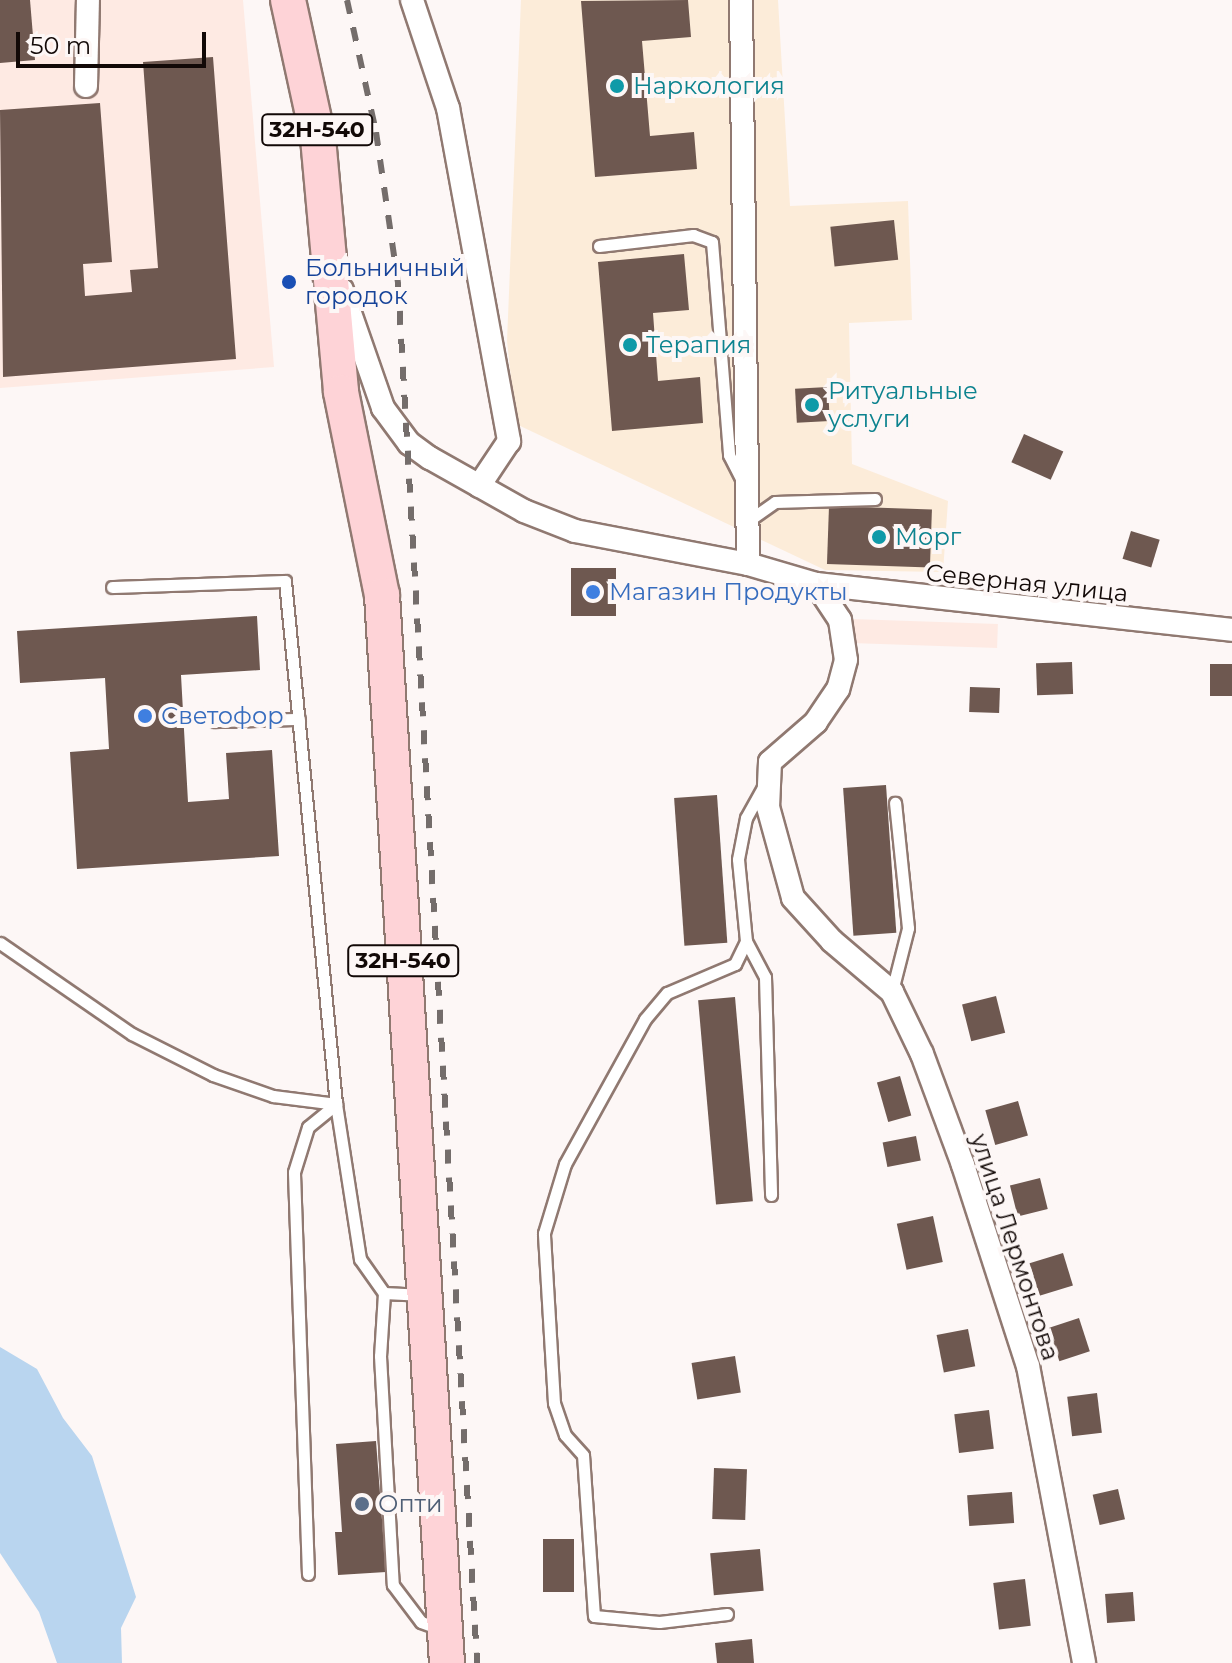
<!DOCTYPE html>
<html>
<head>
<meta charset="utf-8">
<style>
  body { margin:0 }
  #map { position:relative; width:1232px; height:1663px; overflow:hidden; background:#fdf7f6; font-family:Montserrat,sans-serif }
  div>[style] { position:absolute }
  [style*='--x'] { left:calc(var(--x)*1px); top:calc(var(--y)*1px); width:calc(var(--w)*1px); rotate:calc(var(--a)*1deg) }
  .industrial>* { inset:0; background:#feeae3; transform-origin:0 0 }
  .medical>* { inset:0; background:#fcecd9 }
  .water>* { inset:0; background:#b9d5ef }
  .building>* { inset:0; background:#6e5850; transform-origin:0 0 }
  .roads { filter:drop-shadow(2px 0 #907971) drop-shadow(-2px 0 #907971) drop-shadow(0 2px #907971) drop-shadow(0 -2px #907971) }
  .lane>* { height:11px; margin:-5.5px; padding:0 5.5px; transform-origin:5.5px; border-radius:5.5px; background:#fff }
  .street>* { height:22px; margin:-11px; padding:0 11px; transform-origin:11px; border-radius:11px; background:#fff }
  .primary>* { height:34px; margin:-17px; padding:0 17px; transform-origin:17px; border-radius:17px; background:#fed3d7 }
  .rail>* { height:6px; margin-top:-3px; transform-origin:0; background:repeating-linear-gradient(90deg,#746d6b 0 14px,transparent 0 28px) }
  .dots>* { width:22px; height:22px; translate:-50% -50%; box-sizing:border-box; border:4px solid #fdf7f6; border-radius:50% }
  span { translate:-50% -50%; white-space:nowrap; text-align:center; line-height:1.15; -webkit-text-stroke:8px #fdf7f6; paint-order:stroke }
  .shield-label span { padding:2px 6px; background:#fdf7f6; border:2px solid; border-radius:6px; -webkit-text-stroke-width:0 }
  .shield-label { font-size:22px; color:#120907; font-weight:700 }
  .culture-label { font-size:24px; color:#0d838f }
  .left { translate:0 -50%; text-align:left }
  .transit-label { font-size:24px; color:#164399 }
  .street-label { font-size:24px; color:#120907 }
  .shop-label { font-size:24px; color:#366cbe }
  .service-label { font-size:24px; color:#4e5e75 }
  .scale { position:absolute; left:16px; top:32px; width:190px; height:36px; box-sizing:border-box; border:4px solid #120907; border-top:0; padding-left:10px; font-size:24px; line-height:28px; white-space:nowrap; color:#120907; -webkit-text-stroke:6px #fdf7f6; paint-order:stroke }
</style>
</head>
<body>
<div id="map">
  <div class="industrial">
    <div style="clip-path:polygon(0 0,243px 0,274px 367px,0 388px)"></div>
    <div style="left:852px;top:619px;width:146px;height:24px;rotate:2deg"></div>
  </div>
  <div class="medical">
    <div style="clip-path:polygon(521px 0,778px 0,790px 206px,908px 201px,912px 320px,849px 323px,852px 464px,948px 501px,943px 572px,825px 570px,516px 424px,507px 341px)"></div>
  </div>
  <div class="water">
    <div style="clip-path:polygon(0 1347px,37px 1369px,63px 1418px,92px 1456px,136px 1597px,121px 1628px,122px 1663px,57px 1663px,39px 1612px,0 1553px)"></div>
  </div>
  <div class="building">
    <div style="clip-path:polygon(0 0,30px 0,35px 60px,0 63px)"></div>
    <div style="clip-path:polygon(688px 0,691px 37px,642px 41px,650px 136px,694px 132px,697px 169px,595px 177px,581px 1px)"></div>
    <div style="clip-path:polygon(213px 57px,236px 359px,3px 377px,0 110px,100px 103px,112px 262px,83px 264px,85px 296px,132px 292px,130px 270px,158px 268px,143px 62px)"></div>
    <div style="left:894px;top:220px;width:40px;height:64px;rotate:84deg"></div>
    <div style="clip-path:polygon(684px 254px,689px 310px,653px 313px,658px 381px,700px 377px,703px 423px,612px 431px,598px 262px)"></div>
    <div style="left:828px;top:387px;width:34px;height:33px;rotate:87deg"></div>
    <div style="left:1024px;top:434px;width:43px;height:31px;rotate:24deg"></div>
    <div style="left:829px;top:506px;width:103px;height:58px;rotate:2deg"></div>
    <div style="left:1131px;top:531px;width:30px;height:29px;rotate:17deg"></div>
    <div style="left:571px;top:568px;width:45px;height:48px"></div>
    <div style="clip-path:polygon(257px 616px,260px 670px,181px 675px,188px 802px,229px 799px,226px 753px,272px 750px,279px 856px,77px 869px,70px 752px,109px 749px,105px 678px,20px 683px,17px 631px)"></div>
    <div style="left:1072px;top:662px;width:32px;height:36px;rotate:88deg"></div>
    <div style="left:1232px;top:664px;width:32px;height:22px;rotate:90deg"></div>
    <div style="left:970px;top:687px;width:30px;height:25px;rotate:2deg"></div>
    <div style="left:886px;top:785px;width:148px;height:43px;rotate:86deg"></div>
    <div style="left:717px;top:795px;width:148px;height:43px;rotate:86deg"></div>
    <div style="left:996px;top:996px;width:38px;height:35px;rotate:76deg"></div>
    <div style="left:735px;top:997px;width:205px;height:37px;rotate:85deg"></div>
    <div style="left:900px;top:1076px;width:41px;height:24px;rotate:74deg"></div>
    <div style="left:1018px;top:1101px;width:36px;height:34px;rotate:74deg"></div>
    <div style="left:916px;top:1136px;width:25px;height:34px;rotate:79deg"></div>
    <div style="left:1040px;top:1178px;width:32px;height:31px;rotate:76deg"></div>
    <div style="left:933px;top:1216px;width:47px;height:37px;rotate:78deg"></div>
    <div style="left:1063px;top:1253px;width:34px;height:35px;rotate:73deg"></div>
    <div style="left:1079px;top:1318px;width:35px;height:32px;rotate:72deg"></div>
    <div style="left:968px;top:1329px;width:38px;height:32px;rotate:79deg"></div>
    <div style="left:735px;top:1356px;width:37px;height:44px;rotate:81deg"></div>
    <div style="left:1097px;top:1393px;width:40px;height:30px;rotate:83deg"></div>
    <div style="left:989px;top:1410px;width:39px;height:35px;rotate:83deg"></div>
    <div style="clip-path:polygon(376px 1441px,386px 1572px,338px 1575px,335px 1532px,342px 1532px,336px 1444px)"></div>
    <div style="left:714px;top:1468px;width:33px;height:51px;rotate:2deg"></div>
    <div style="left:1118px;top:1489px;width:31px;height:26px;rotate:77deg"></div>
    <div style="left:1012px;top:1492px;width:31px;height:45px;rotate:86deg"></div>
    <div style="left:543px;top:1539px;width:31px;height:53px"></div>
    <div style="left:760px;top:1549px;width:42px;height:50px;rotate:85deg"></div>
    <div style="left:1025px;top:1579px;width:47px;height:32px;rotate:83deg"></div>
    <div style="left:1133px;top:1592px;width:29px;height:28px;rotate:86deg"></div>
    <div style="clip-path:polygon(752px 1639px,754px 1663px,717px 1663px,715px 1643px)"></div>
  </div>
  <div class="roads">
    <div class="lane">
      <div style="--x:599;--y:246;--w:95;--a:-6.7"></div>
      <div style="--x:693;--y:235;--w:20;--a:20"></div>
      <div style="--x:712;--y:242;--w:214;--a:85.4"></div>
      <div style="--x:729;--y:455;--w:29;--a:63"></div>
      <div style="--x:748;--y:521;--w:33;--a:-35"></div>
      <div style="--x:775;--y:502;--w:100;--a:-1.7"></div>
      <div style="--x:215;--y:721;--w:84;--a:-1.4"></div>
      <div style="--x:746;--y:941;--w:41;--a:62.2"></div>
      <div style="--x:765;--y:977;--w:218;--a:88.4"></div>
      <div style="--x:0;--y:943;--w:160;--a:34.6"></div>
      <div style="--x:132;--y:1034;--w:91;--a:26.8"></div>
      <div style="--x:213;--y:1075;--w:64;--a:19.3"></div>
      <div style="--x:273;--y:1096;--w:64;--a:7.2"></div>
      <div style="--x:336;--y:1104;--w:525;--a:-95.57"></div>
      <div style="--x:285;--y:581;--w:173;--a:178"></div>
      <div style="--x:892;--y:991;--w:65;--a:-75.7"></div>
      <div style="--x:908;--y:928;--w:126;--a:-95.9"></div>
      <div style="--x:384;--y:1293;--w:63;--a:93.6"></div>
      <div style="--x:380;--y:1356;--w:229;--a:86.8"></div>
      <div style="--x:393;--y:1585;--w:46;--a:52.9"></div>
      <div style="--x:421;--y:1622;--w:20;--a:20"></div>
      <div style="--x:308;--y:1574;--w:402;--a:-92"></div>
      <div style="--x:294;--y:1172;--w:47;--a:-72.7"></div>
      <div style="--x:308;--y:1127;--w:36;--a:-39"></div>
      <div style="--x:336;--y:1104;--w:157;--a:81.2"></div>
      <div style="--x:360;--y:1259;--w:42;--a:54.8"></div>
      <div style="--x:384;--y:1293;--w:35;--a:3"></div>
      <div style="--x:727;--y:1614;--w:68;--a:173.3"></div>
      <div style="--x:659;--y:1622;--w:65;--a:-174.7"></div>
      <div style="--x:594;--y:1616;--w:161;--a:-93.9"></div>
      <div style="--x:583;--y:1455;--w:27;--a:-132"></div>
      <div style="--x:565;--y:1435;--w:34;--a:-109"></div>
      <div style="--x:554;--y:1403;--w:170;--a:-93.4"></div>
      <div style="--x:544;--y:1233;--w:72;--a:-73.1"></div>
      <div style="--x:565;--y:1164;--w:166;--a:-61.1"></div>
      <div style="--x:645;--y:1019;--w:34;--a:-50"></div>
      <div style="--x:667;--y:993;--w:74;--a:-23.1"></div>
      <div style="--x:735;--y:964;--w:25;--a:-64"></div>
      <div style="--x:746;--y:941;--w:82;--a:-95.6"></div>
      <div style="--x:738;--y:859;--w:42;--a:-79"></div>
      <div style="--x:746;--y:818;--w:35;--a:-61"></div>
    </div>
    <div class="street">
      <div style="--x:412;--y:0;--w:114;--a:71.6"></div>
      <div style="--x:448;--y:108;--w:339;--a:79.6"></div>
      <div style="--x:509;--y:441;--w:54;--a:123.7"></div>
      <div style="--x:741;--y:0;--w:564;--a:89.29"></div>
      <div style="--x:86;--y:86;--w:86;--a:-88.7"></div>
      <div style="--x:342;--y:290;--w:125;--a:70.8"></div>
      <div style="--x:383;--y:408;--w:44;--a:53.4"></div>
      <div style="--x:409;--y:443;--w:26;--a:36"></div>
      <div style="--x:430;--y:458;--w:108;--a:29.4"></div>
      <div style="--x:524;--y:511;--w:55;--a:21.4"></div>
      <div style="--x:575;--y:531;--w:176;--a:10.8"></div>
      <div style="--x:748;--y:564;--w:71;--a:16.4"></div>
      <div style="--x:816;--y:584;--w:43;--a:56.3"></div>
      <div style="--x:840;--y:620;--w:40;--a:81.5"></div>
      <div style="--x:846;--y:660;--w:30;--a:105"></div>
      <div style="--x:838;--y:689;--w:40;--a:124"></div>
      <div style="--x:816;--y:722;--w:61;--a:139"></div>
      <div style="--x:770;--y:762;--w:45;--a:92.5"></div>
      <div style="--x:768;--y:807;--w:94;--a:74.6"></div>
      <div style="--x:793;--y:898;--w:58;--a:47.8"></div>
      <div style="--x:832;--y:941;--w:79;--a:40.4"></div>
      <div style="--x:892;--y:992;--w:69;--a:64.2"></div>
      <div style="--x:922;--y:1054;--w:118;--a:69.7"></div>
      <div style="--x:963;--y:1165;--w:211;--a:72.1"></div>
      <div style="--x:1028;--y:1366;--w:302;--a:79.3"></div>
      <div style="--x:816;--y:584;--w:419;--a:6.3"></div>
    </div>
    <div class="primary">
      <div style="--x:288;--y:0;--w:141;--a:77.7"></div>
      <div style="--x:318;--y:138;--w:255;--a:84.8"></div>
      <div style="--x:341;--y:392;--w:207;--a:78.6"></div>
      <div style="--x:382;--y:595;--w:1070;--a:86.52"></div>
    </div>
  </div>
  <div class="rail">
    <div style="--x:347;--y:0;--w:135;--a:77.6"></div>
    <div style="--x:376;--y:132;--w:153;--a:81.7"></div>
    <div style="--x:398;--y:283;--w:1382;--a:86.72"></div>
  </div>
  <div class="dots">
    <div style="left:617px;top:86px;background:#0f9aa8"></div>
    <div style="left:289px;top:282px;background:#1a4fb4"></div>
    <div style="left:630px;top:345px;background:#0f9aa8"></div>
    <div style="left:812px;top:405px;background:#0f9aa8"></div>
    <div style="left:879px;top:537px;background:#0f9aa8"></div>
    <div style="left:593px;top:592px;background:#3f7fe0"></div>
    <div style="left:145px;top:716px;background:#3f7fe0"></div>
    <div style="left:362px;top:1504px;background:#5c6f8a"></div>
  </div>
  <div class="shield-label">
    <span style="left:317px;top:130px">32Н-540</span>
    <span style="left:403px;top:961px">32Н-540</span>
  </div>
  <div class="culture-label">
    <span class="left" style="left:633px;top:86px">Наркология</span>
    <span class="left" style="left:646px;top:345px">Терапия</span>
    <span class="left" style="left:828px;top:405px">Ритуальные<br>услуги</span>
    <span class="left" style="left:895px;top:537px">Морг</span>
  </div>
  <div class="transit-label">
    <span class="left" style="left:305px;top:282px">Больничный<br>городок</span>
  </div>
  <div class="street-label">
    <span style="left:1027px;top:583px;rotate:6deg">Северная улица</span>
    <span style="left:1015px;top:1247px;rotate:72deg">улица Лермонтова</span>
  </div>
  <div class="shop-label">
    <span class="left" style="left:609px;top:592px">Магазин Продукты</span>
    <span class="left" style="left:161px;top:716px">Светофор</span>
  </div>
  <div class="service-label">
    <span class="left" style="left:378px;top:1504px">Опти</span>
  </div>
  <div class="scale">50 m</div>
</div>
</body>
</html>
